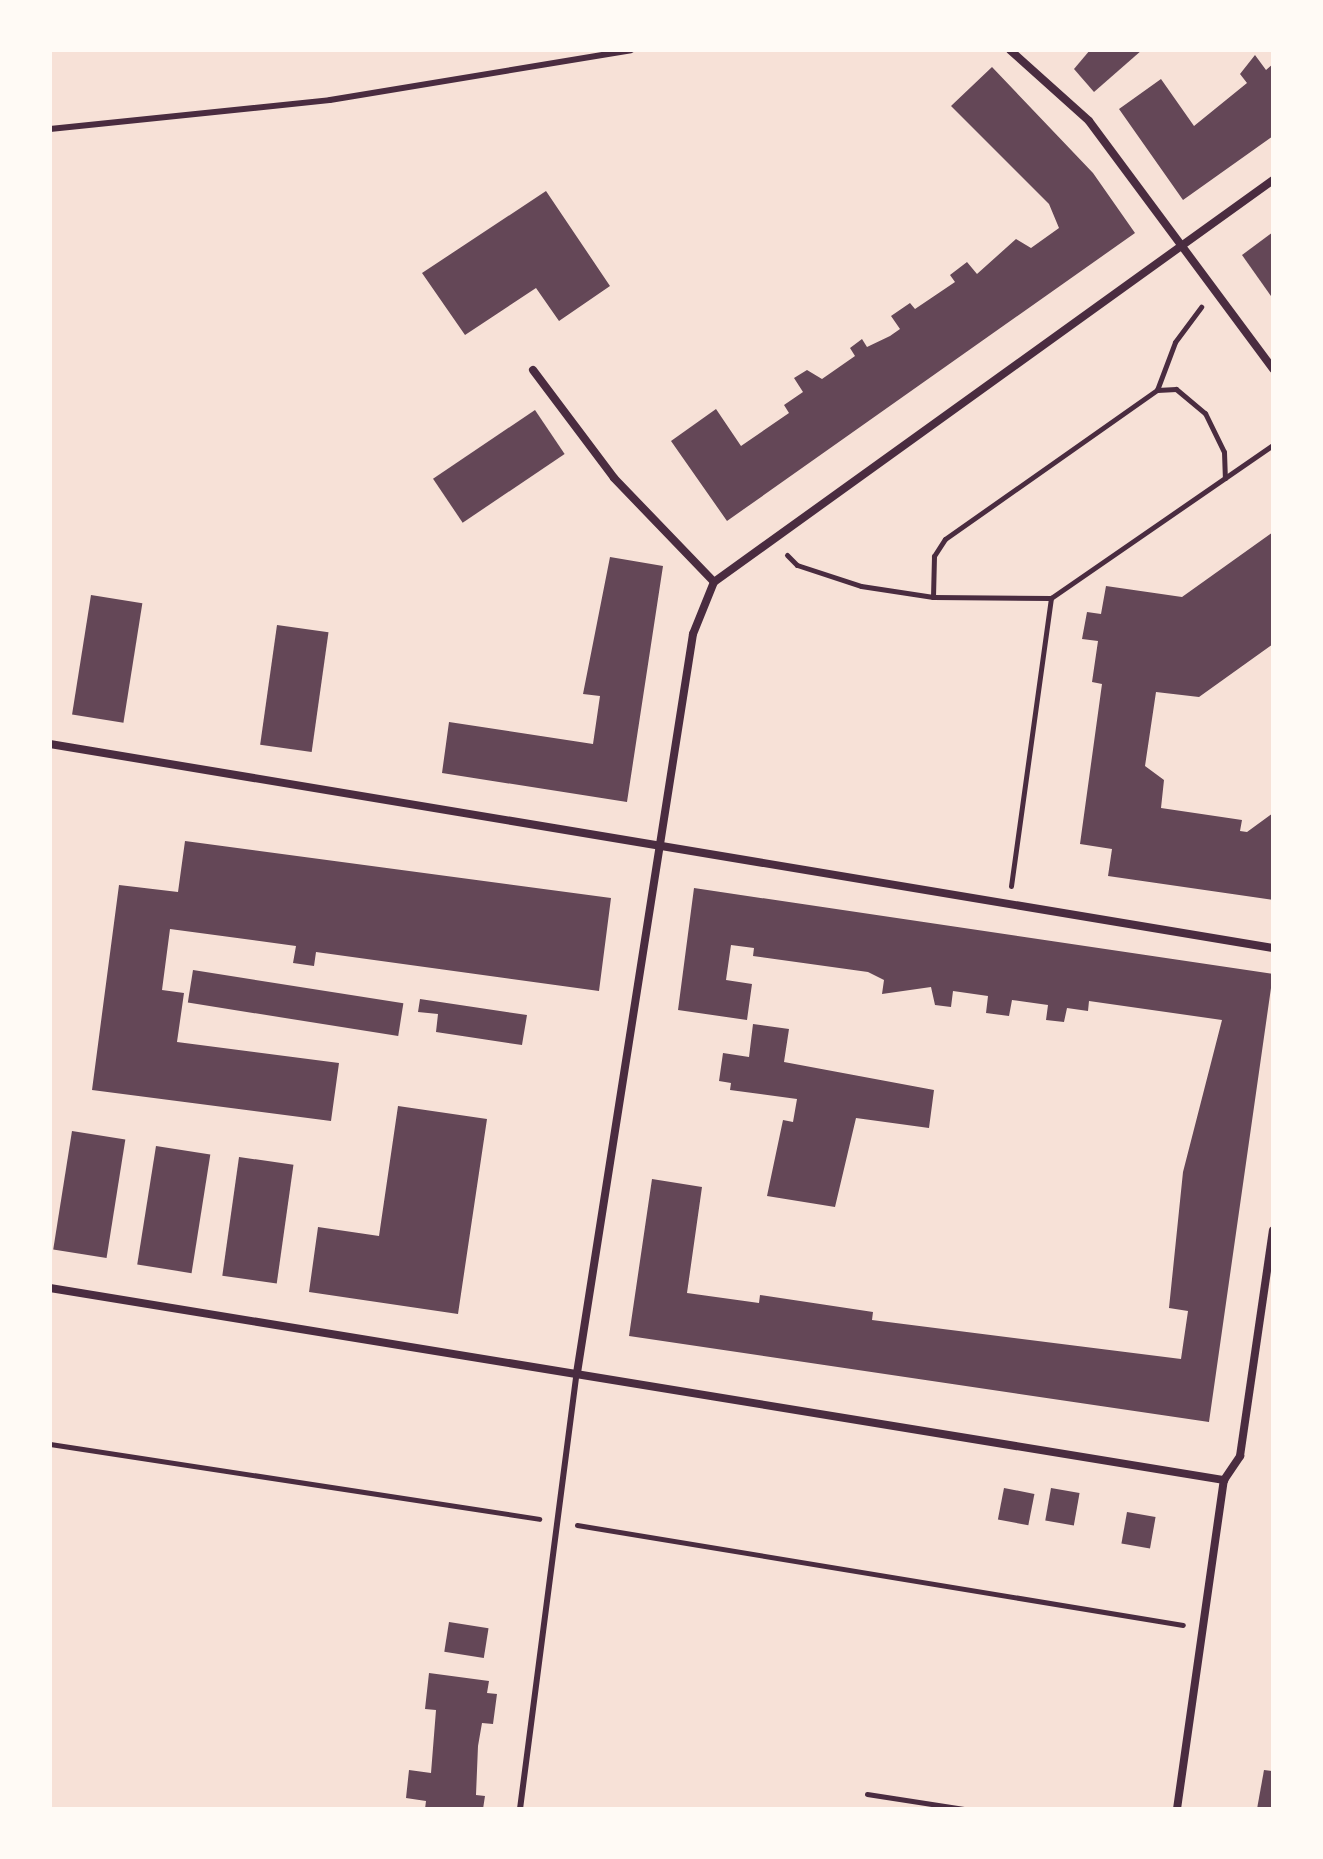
<!DOCTYPE html>
<html>
<head>
<meta charset="utf-8">
<style>
  body { margin:0 }
  #map { position:relative; width:1323px; height:1859px; overflow:hidden; background:#f7e1d7; font-family:"Space Grotesk",sans-serif }
  div>[style] { position:absolute }
  [style*='--x'] { left:calc(var(--x)*1px); top:calc(var(--y)*1px); width:calc(var(--w)*1px); rotate:calc(var(--a)*1deg) }
  .building>* { inset:0; background:#644757; transform-origin:0 0 }
  .path>* { height:5px; margin:-2.5px; padding:0 2.5px; transform-origin:2.5px; border-radius:2.5px; background:#4a2c40 }
  .service>* { height:6px; margin:-3px; padding:0 3px; transform-origin:3px; border-radius:3px; background:#4a2c40 }
  .minor>* { height:8px; margin:-4px; padding:0 4px; transform-origin:4px; border-radius:4px; background:#4a2c40 }
  span { translate:-50% -50%; white-space:nowrap; text-align:center; line-height:1.15; -webkit-text-stroke:8px #fffaf5; paint-order:stroke }
  .frame { position:absolute; inset:0; border:52px solid #fffaf5; pointer-events:none }
</style>
</head>
<body>
<div id="map">
  <div class="building">
    <div style="clip-path:polygon(1090px 50px,1142px 50px,1094px 92px,1074px 69px)"></div>
    <div style="clip-path:polygon(1255px 55px,1266px 70px,1273px 64px,1273px 136px,1183px 200px,1119px 109px,1161px 79px,1194px 126px,1247px 83px,1240px 74px)"></div>
    <div style="clip-path:polygon(992px 67px,1093px 173px,1135px 233px,727px 521px,671px 441px,716px 409px,741px 446px,789px 413px,784px 405px,803px 392px,794px 378px,807px 370px,822px 379px,855px 356px,850px 348px,862px 339px,867px 347px,890px 336px,900px 329px,891px 316px,910px 303px,915px 309px,955px 282px,950px 275px,967px 262px,977px 274px,1016px 239px,1031px 248px,1059px 228px,1049px 204px,951px 106px)"></div>
    <div style="clip-path:polygon(546px 191px,610px 286px,559px 321px,536px 288px,465px 335px,422px 273px)"></div>
    <div style="clip-path:polygon(1273px 232px,1273px 299px,1242px 255px)"></div>
    <div style="left:535px;top:410px;width:53px;height:123px;rotate:56deg"></div>
    <div style="clip-path:polygon(1273px 532px,1273px 644px,1199px 697px,1156px 692px,1145px 766px,1164px 780px,1161px 808px,1242px 820px,1240px 831px,1247px 832px,1273px 813px,1273px 900px,1108px 876px,1112px 849px,1080px 844px,1102px 684px,1092px 682px,1098px 641px,1082px 639px,1087px 612px,1101px 614px,1106px 586px,1182px 597px)"></div>
    <div style="clip-path:polygon(610px 557px,663px 566px,627px 802px,442px 773px,449px 722px,593px 744px,600px 696px,583px 694px)"></div>
    <div style="left:91px;top:595px;width:52px;height:121px;rotate:9deg"></div>
    <div style="left:277px;top:625px;width:52px;height:121px;rotate:8deg"></div>
    <div style="clip-path:polygon(185px 841px,611px 898px,599px 991px,316px 952px,314px 966px,293px 963px,296px 946px,170px 929px,162px 990px,184px 993px,177px 1042px,339px 1063px,331px 1121px,92px 1090px,119px 885px,178px 892px)"></div>
    <div style="clip-path:polygon(694px 888px,1273px 974px,1209px 1422px,629px 1336px,652px 1179px,702px 1187px,687px 1293px,759px 1303px,760px 1295px,873px 1312px,872px 1320px,1181px 1359px,1188px 1311px,1169px 1308px,1183px 1172px,1222px 1020px,1089px 1001px,1088px 1011px,1067px 1008px,1064px 1022px,1046px 1020px,1048px 1005px,1012px 1000px,1009px 1016px,986px 1013px,988px 996px,953px 991px,951px 1007px,935px 1005px,931px 987px,882px 994px,884px 980px,868px 972px,753px 956px,754px 948px,731px 945px,726px 980px,752px 984px,747px 1020px,678px 1010px)"></div>
    <div style="left:193px;top:970px;width:213px;height:33px;rotate:9deg"></div>
    <div style="clip-path:polygon(420px 999px,527px 1015px,522px 1045px,436px 1032px,438px 1014px,418px 1012px)"></div>
    <div style="clip-path:polygon(753px 1024px,789px 1029px,784px 1062px,934px 1090px,929px 1128px,856px 1118px,835px 1207px,767px 1196px,783px 1120px,793px 1122px,797px 1099px,730px 1090px,731px 1083px,719px 1081px,723px 1053px,749px 1057px)"></div>
    <div style="clip-path:polygon(398px 1106px,487px 1119px,458px 1314px,309px 1292px,318px 1227px,379px 1236px)"></div>
    <div style="left:72px;top:1131px;width:54px;height:120px;rotate:9deg"></div>
    <div style="left:156px;top:1146px;width:55px;height:120px;rotate:9deg"></div>
    <div style="left:239px;top:1157px;width:55px;height:120px;rotate:8deg"></div>
    <div style="left:1004px;top:1488px;width:31px;height:32px;rotate:11deg"></div>
    <div style="left:1051px;top:1488px;width:29px;height:33px;rotate:10deg"></div>
    <div style="left:1127px;top:1512px;width:29px;height:32px;rotate:10deg"></div>
    <div style="left:449px;top:1622px;width:40px;height:30px;rotate:9deg"></div>
    <div style="clip-path:polygon(429px 1673px,489px 1681px,487px 1693px,497px 1694px,493px 1724px,482px 1723px,478px 1746px,476px 1795px,485px 1796px,483px 1809px,425px 1809px,426px 1801px,406px 1798px,409px 1770px,431px 1773px,436px 1710px,425px 1709px)"></div>
    <div style="clip-path:polygon(1264px 1770px,1273px 1771px,1273px 1809px,1257px 1809px)"></div>
  </div>
  <div class="path">
    <div style="--x:1157;--y:390;--w:51;--a:-69.4"></div>
    <div style="--x:1175;--y:342;--w:44;--a:-53.4"></div>
    <div style="--x:787;--y:555;--w:14;--a:45"></div>
    <div style="--x:797;--y:565;--w:67;--a:18.2"></div>
    <div style="--x:861;--y:586;--w:73;--a:8.7"></div>
    <div style="--x:933;--y:597;--w:118;--a:0.5"></div>
    <div style="--x:933;--y:597;--w:41;--a:-88.6"></div>
    <div style="--x:934;--y:556;--w:20;--a:-57"></div>
    <div style="--x:945;--y:539;--w:259;--a:-35.1"></div>
    <div style="--x:1157;--y:390;--w:19;--a:-3"></div>
    <div style="--x:1176;--y:389;--w:38;--a:40"></div>
    <div style="--x:1205;--y:413;--w:43;--a:64"></div>
    <div style="--x:1224;--y:452;--w:26;--a:88"></div>
    <div style="--x:1011;--y:886;--w:291;--a:-82.1"></div>
    <div style="--x:1051;--y:598;--w:270;--a:-34.6"></div>
    <div style="--x:50;--y:1444;--w:495;--a:8.7"></div>
    <div style="--x:577;--y:1525;--w:614;--a:9.37"></div>
    <div style="--x:867;--y:1794;--w:98;--a:8.8"></div>
  </div>
  <div class="service">
    <div style="--x:50;--y:129;--w:281;--a:-5.9"></div>
    <div style="--x:330;--y:100;--w:305;--a:-9.4"></div>
    <div style="--x:520;--y:1809;--w:440;--a:-82.6"></div>
  </div>
  <div class="minor">
    <div style="--x:1010;--y:50;--w:106;--a:41.9"></div>
    <div style="--x:1089;--y:121;--w:309;--a:53.4"></div>
    <div style="--x:533;--y:370;--w:135;--a:53.1"></div>
    <div style="--x:614;--y:478;--w:144;--a:46.1"></div>
    <div style="--x:50;--y:744;--w:1240;--a:9.47"></div>
    <div style="--x:50;--y:1288;--w:1190;--a:9.29"></div>
    <div style="--x:577;--y:1373;--w:748;--a:-81.08"></div>
    <div style="--x:693;--y:634;--w:56;--a:-68"></div>
    <div style="--x:714;--y:582;--w:689;--a:-35.72"></div>
    <div style="--x:1177;--y:1809;--w:332;--a:-81.9"></div>
    <div style="--x:1224;--y:1480;--w:29;--a:-56"></div>
    <div style="--x:1240;--y:1456;--w:228;--a:-81.7"></div>
  </div>
  <div class="frame"></div>
</div>
</body>
</html>
